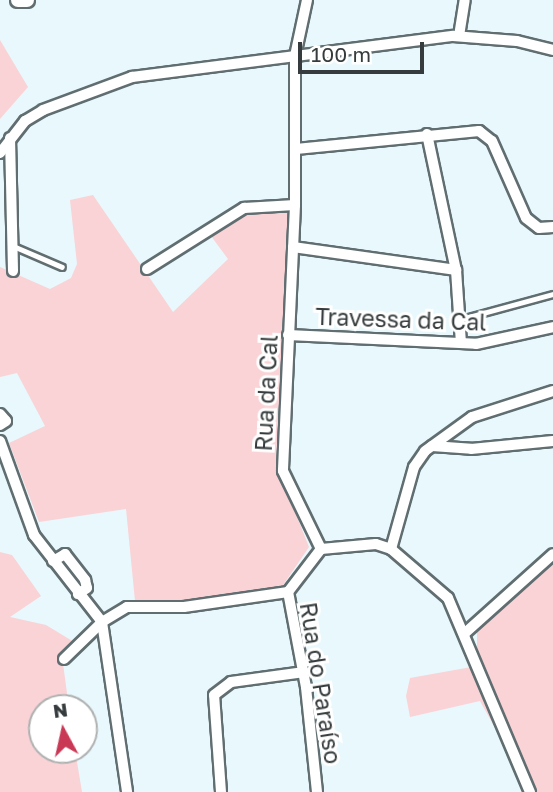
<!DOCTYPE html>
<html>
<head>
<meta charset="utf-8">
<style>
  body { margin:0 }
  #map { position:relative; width:553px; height:792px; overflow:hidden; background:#e9f8fc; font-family:"Golos Text",sans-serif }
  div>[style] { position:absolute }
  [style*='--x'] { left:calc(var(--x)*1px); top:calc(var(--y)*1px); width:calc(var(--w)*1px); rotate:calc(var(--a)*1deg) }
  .green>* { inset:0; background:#f9d3d6 }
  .roads { filter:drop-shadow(2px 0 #616e71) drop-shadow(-2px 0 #616e71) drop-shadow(0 2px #616e71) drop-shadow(0 -2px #616e71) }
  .lane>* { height:5px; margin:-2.5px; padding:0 2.5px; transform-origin:2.5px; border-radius:2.5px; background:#fff }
  .street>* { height:10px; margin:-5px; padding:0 5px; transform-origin:5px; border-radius:5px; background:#fff }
  .secondary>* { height:14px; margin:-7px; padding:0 7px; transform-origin:7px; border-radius:7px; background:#fff }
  span { translate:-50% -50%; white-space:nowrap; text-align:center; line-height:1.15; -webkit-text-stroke:6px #fff; paint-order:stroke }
  .street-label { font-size:23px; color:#363c3d }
  .north { position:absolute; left:28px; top:694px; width:70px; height:70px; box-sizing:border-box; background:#fff; border:2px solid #afb1b1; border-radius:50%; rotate:352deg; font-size:19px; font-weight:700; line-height:28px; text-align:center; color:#363c3d }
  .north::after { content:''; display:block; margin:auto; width:24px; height:32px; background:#c93956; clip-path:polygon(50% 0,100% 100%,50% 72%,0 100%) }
  .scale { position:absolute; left:298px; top:42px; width:126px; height:32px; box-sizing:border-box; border:4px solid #363c3d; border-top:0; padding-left:9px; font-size:21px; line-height:24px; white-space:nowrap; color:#363c3d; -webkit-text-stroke:5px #fff; paint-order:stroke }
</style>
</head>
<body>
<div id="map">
  <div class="green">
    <div style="clip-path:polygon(0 40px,28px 87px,0 119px)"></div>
    <div style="clip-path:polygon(93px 195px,173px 312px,228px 259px,211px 236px,234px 214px,282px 210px,288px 213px,276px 464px,309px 547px,279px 591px,158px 606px,135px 601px,126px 509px,39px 522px,9px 443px,45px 426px,17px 373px,0 377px,0 267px,50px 289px,71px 278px,77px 264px,70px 200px)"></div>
    <div style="clip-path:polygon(0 552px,12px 555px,41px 596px,10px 617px,46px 625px,74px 642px,62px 656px,69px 708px,42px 708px,42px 750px,75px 750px,82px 792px,0 792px)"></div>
    <div style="clip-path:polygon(553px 559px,553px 792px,531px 792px,480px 701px,410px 717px,406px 696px,410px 678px,477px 666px,477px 630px)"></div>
  </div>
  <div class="roads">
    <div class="lane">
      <div style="--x:13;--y:246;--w:53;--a:23.2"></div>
      <div style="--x:461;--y:319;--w:95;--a:-15.2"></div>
    </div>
    <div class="street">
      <div style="--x:307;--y:0;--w:57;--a:102.1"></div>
      <div style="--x:295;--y:56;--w:149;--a:90"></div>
      <div style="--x:295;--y:205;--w:266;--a:92.6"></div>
      <div style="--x:283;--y:471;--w:87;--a:64"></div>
      <div style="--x:321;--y:549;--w:55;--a:-5.2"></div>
      <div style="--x:376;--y:544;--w:16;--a:18"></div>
      <div style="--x:391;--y:549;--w:75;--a:40.7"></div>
      <div style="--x:448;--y:598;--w:211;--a:67.1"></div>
      <div style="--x:459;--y:36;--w:36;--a:-81"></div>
      <div style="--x:427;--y:134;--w:139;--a:78"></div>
      <div style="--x:456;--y:270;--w:73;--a:86.1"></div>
      <div style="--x:10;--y:138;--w:133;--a:88.7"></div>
      <div style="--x:296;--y:149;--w:184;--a:-5.6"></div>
      <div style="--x:479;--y:131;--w:16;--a:38"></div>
      <div style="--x:492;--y:141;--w:84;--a:66.2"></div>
      <div style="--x:526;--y:218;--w:16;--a:38"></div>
      <div style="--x:539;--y:228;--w:14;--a:-4"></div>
      <div style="--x:0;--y:153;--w:41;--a:-52"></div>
      <div style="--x:25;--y:121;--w:21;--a:-31"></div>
      <div style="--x:43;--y:110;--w:95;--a:-20.3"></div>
      <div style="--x:132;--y:77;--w:324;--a:-7.3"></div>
      <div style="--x:453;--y:36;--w:64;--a:4.5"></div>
      <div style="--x:517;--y:41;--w:37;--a:14"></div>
      <div style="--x:293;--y:247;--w:165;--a:8"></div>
      <div style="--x:147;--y:269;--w:115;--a:-32.2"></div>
      <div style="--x:244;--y:208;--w:51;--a:-3.4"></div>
      <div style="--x:288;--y:335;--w:188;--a:2.7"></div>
      <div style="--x:476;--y:344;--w:79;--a:-12.4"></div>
      <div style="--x:0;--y:414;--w:9;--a:49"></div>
      <div style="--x:6;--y:421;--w:7;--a:146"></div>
      <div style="--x:0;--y:441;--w:100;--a:70.1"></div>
      <div style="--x:34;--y:535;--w:110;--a:52"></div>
      <div style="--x:102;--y:622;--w:172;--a:81.6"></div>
      <div style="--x:432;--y:446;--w:39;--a:4"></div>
      <div style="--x:471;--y:449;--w:82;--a:-5.6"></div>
      <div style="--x:391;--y:549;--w:85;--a:-74.3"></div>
      <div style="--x:414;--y:467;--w:19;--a:-55"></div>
      <div style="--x:425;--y:451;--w:58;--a:-35.9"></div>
      <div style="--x:472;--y:417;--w:85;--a:-17.8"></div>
      <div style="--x:53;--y:561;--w:14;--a:-30"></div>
      <div style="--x:65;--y:554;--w:33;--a:52"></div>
      <div style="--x:85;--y:580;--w:8;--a:76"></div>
      <div style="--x:87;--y:588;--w:11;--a:146"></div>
      <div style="--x:465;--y:633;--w:118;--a:-41.9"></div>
      <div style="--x:64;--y:659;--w:53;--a:-44.2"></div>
      <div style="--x:102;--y:622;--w:29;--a:-31"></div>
      <div style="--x:127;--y:607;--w:57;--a:0"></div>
      <div style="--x:184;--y:607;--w:105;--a:-8.2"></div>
      <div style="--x:221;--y:792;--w:97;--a:-94.1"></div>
      <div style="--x:214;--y:695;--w:21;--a:-37"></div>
      <div style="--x:231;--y:682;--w:74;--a:-7.8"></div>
      <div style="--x:317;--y:792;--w:106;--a:-96"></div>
      <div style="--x:306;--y:687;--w:97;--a:-100.7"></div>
      <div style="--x:288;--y:592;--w:54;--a:-52.5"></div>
    </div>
    <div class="secondary">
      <div style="--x:18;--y:0;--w:9;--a:0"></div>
    </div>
  </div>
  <div class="street-label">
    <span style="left:401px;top:319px;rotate:2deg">Travessa da Cal</span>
    <span style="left:266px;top:393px;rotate:-87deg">Rua da Cal</span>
    <span style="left:321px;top:683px;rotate:81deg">Rua do Paraíso</span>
  </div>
  <div class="north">N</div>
  <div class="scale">100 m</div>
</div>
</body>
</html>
